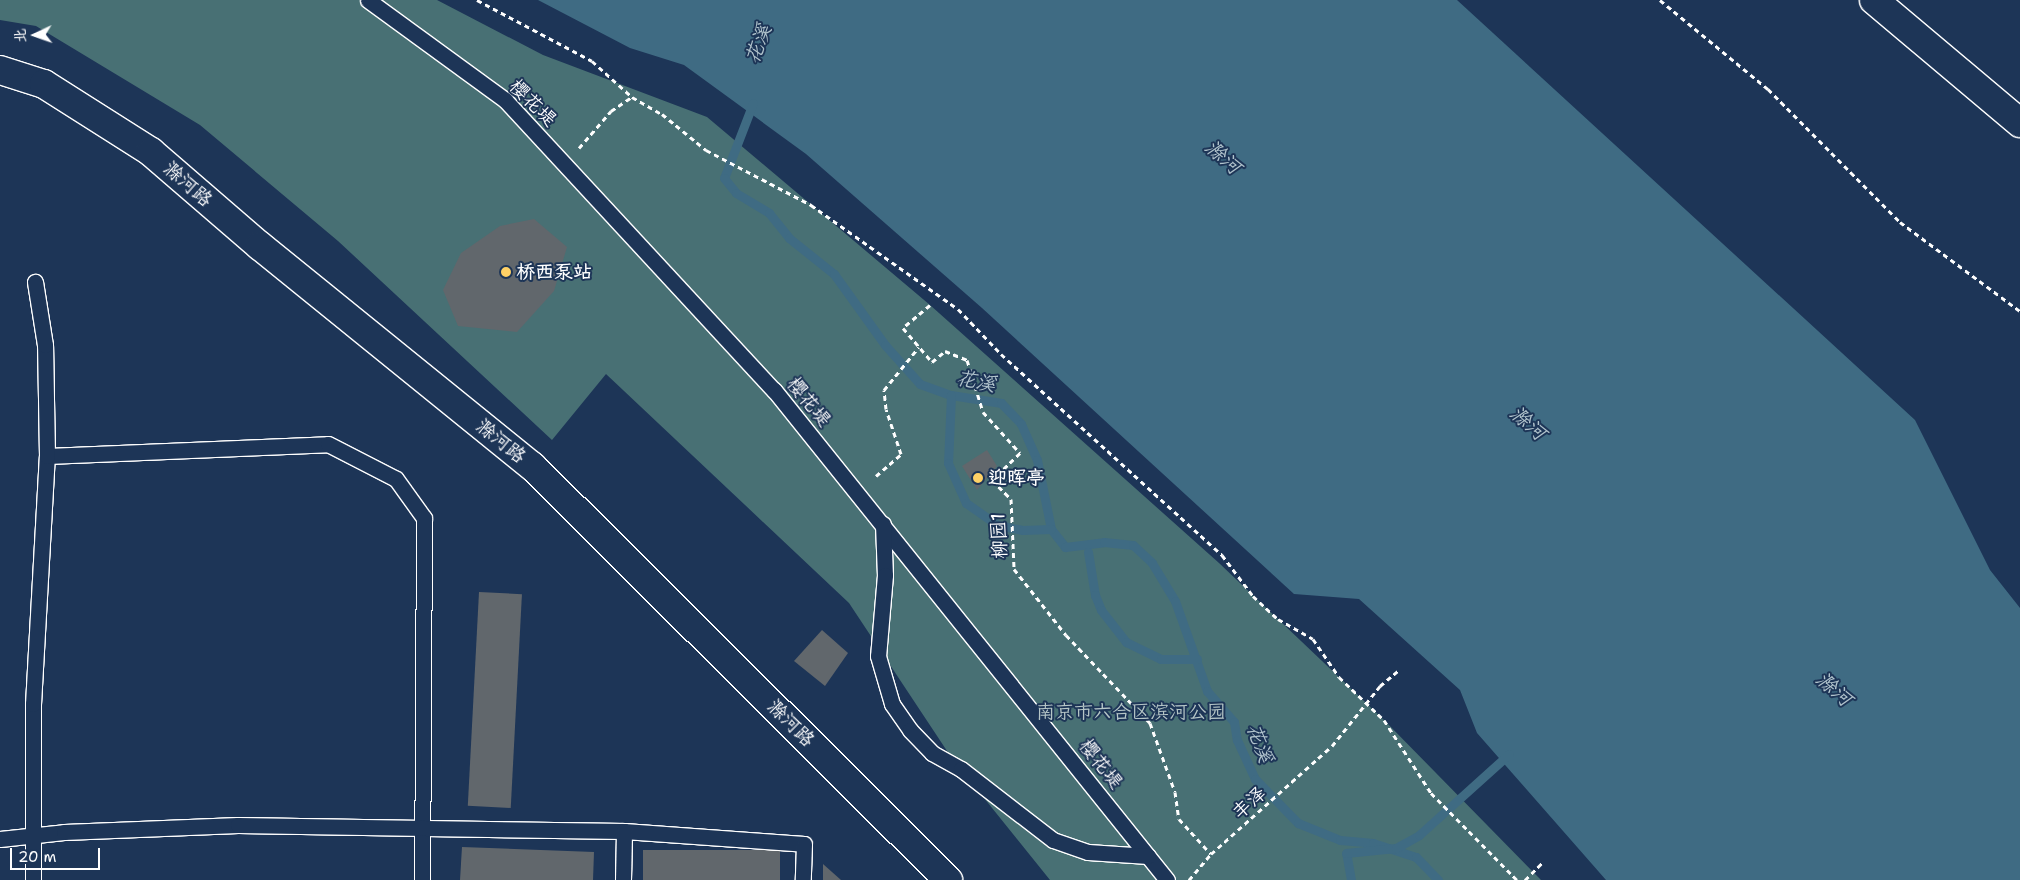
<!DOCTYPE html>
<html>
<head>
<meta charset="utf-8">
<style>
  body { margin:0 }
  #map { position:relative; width:2020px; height:880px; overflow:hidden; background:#1d3557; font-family:"Shantell Sans","LXGW WenKai TC",sans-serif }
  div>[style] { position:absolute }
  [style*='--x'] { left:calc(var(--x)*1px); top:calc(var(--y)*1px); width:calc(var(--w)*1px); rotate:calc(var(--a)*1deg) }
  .green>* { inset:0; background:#487074 }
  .water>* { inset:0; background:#3f6b83 }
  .stream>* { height:9px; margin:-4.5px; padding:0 4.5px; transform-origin:4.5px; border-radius:4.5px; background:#3f6b83 }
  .building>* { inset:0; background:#61676c; transform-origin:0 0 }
  .path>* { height:3px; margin-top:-1.5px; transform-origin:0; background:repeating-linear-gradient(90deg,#fff 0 5px,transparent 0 9px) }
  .roads { filter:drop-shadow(1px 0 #fff) drop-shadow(-1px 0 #fff) drop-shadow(0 1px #fff) drop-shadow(0 -1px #fff) }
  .service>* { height:15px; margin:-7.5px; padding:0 7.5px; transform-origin:7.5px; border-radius:7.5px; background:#1d3557 }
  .minor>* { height:28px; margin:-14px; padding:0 14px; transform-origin:14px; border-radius:14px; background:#1d3557 }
  .tertiary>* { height:28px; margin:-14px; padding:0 14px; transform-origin:14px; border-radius:14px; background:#1d3557 }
  .dots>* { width:14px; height:14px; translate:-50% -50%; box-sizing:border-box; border:2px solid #1d3557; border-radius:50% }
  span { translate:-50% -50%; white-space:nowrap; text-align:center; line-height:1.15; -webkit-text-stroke:4px #1d3557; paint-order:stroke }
  .street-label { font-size:19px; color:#fff }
  .poi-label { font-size:19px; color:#fff; font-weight:700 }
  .left { translate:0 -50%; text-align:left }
  .park-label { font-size:19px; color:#b6c6c7 }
  .water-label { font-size:20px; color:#b2c4cd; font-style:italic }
  .north { position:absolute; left:10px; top:10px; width:50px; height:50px; -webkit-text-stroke:4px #1d3557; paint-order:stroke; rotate:267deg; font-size:14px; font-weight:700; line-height:20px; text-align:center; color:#fff }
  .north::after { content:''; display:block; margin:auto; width:18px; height:22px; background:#fff; clip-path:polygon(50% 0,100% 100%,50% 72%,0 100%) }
  .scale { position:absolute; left:10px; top:848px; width:90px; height:22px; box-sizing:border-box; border:2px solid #fff; border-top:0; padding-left:6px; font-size:15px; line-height:18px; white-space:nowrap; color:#fff; -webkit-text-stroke:4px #1d3557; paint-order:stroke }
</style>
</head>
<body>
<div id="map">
  <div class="green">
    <div style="clip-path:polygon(0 0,437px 0,543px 55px,707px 117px,930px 305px,1219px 563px,1384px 720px,1541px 880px,1050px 880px,951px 757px,849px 603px,606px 374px,552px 440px,338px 241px,200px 125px,36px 26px,0 20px)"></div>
  </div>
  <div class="water">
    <div style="clip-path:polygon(538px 0,1457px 0,1915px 420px,1990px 570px,2020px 608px,2020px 880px,1606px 880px,1477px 733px,1460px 690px,1359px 599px,1294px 594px,982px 308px,806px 154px,684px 65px,630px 48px)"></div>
  </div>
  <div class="stream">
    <div style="--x:753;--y:103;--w:80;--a:111.1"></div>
    <div style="--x:724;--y:178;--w:19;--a:51"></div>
    <div style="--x:736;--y:193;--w:39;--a:31"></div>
    <div style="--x:769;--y:213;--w:32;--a:51"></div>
    <div style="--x:789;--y:238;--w:58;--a:38.7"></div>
    <div style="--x:834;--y:274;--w:87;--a:54.3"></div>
    <div style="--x:885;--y:345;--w:52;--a:48.1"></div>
    <div style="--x:920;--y:384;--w:33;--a:20"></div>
    <div style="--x:951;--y:395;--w:51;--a:9.1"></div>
    <div style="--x:1001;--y:403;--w:29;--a:46"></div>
    <div style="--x:1021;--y:424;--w:39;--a:66"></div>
    <div style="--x:1037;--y:460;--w:70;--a:78.5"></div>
    <div style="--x:1051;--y:529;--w:23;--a:52"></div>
    <div style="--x:1065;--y:547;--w:39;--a:-7"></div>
    <div style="--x:1104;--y:542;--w:29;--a:6"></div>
    <div style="--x:1133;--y:545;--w:26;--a:43"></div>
    <div style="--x:1152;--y:563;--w:44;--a:58.8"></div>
    <div style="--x:1175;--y:601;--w:96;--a:70.4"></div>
    <div style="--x:1207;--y:691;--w:41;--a:48.9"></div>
    <div style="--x:1234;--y:722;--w:18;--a:81"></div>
    <div style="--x:1237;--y:740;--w:43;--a:65.2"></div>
    <div style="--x:1255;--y:779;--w:62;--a:45.7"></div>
    <div style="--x:1298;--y:823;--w:45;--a:22"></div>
    <div style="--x:1340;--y:840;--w:33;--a:5"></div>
    <div style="--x:1373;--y:843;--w:45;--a:18"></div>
    <div style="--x:1416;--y:857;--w:32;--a:46"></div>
    <div style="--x:951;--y:395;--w:68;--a:92.5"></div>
    <div style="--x:948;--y:463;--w:44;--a:65.8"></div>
    <div style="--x:966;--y:503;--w:38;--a:35"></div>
    <div style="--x:997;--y:525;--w:26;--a:11"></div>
    <div style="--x:1023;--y:530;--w:28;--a:-2"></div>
    <div style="--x:1088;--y:552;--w:44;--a:80.8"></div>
    <div style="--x:1095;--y:595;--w:16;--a:68"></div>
    <div style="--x:1101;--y:610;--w:41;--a:52"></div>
    <div style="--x:1126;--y:642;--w:39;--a:26"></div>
    <div style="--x:1161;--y:659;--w:36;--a:0"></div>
    <div style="--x:1351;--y:880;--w:27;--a:-100"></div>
    <div style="--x:1346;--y:853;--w:50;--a:-5.7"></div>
    <div style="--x:1396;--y:848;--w:26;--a:-29"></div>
    <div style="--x:1419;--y:835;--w:121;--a:-42"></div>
  </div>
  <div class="building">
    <div style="clip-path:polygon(534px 219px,567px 247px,554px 291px,517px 332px,458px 326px,443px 290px,461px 253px,500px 226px)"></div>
    <div style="clip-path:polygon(987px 450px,997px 466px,977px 490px,962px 466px)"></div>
    <div style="left:479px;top:592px;width:43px;height:214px;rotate:3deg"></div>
    <div style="clip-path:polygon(822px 630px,848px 653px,825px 686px,794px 661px)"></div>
    <div style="clip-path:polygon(462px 847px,594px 852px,593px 880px,460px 880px)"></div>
    <div style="left:643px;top:850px;width:137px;height:30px"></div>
    <div style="clip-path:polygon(823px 864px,841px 880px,823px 880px)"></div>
  </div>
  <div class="path">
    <div style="--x:477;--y:0;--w:130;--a:27.9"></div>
    <div style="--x:592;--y:61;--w:54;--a:42"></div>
    <div style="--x:632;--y:97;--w:34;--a:30"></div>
    <div style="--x:662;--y:114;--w:57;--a:39.3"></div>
    <div style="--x:706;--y:150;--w:119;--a:27.6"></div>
    <div style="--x:811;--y:205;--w:180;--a:35.3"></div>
    <div style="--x:958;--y:309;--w:62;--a:46.3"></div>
    <div style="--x:1001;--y:354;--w:299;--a:42.3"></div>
    <div style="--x:1222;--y:555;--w:51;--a:52.9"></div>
    <div style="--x:1253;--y:596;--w:34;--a:43"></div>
    <div style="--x:1278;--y:619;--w:40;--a:29.7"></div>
    <div style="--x:1313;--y:639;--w:46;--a:55.6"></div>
    <div style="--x:1339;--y:677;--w:62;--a:43.7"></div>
    <div style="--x:1384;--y:720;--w:87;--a:57.2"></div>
    <div style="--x:1431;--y:793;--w:122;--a:45.3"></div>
    <div style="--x:1660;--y:0;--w:140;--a:39.5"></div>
    <div style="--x:1768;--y:89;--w:187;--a:45.2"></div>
    <div style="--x:1900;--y:222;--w:149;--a:36.6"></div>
    <div style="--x:579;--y:148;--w:49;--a:-49.1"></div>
    <div style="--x:611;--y:111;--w:25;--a:-34"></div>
    <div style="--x:930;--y:305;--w:35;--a:140"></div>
    <div style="--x:903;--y:328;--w:45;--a:49.5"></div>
    <div style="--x:932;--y:362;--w:17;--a:-40"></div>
    <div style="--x:945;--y:351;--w:24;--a:22"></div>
    <div style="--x:967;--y:360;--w:54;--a:72.9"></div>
    <div style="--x:983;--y:412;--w:55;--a:47.9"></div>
    <div style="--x:1020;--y:453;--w:39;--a:136"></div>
    <div style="--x:992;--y:480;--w:27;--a:45"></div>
    <div style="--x:1011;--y:499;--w:70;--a:87.5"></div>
    <div style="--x:1014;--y:569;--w:84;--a:51.8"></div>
    <div style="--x:1066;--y:635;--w:122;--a:46.3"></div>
    <div style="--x:1150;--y:723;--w:73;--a:70.1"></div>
    <div style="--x:1175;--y:792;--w:27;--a:82"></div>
    <div style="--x:1179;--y:819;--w:47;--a:47.6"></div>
    <div style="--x:876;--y:476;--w:33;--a:-41"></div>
    <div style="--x:901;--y:454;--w:47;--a:-108.4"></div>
    <div style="--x:886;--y:409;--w:19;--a:-96"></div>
    <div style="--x:884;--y:390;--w:55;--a:-50.9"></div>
    <div style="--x:1189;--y:880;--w:34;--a:-50"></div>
    <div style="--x:1211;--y:854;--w:162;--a:-41.8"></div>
    <div style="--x:1332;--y:746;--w:77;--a:-51.3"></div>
    <div style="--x:1380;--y:686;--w:23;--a:-40"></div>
    <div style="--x:1525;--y:880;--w:24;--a:-45"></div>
  </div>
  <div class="roads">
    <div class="service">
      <div style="--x:368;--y:0;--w:170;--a:36.1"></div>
      <div style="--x:505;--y:100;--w:396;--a:47.2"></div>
      <div style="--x:774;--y:390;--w:628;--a:51.27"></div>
      <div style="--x:47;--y:456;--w:281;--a:-2.4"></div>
      <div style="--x:328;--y:444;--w:76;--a:27.2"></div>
      <div style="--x:396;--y:479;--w:48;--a:54.3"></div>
      <div style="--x:424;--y:518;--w:362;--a:90.3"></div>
      <div style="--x:883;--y:524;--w:51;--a:87.8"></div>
      <div style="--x:885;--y:575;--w:81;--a:94.9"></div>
      <div style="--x:878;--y:656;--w:50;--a:73.7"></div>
      <div style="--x:892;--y:704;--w:32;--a:55"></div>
      <div style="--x:910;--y:730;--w:32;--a:46"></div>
      <div style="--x:932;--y:753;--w:33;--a:29"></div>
      <div style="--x:961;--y:769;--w:116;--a:37.7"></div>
      <div style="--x:1053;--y:840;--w:37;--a:19"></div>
      <div style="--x:1088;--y:852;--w:60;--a:3.8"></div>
      <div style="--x:0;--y:839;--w:64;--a:-6.2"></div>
      <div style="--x:64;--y:832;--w:174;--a:-2.3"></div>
      <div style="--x:238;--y:825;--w:386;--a:0.9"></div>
      <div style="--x:624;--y:831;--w:180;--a:4.1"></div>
      <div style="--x:804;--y:844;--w:36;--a:92"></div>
      <div style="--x:33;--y:880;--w:176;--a:-90"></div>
      <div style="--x:33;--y:704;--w:248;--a:-86.8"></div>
      <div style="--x:47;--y:456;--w:111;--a:-91"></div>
      <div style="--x:45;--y:345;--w:64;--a:-99"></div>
      <div style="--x:623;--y:880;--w:49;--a:-88.8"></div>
    </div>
    <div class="minor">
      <div style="--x:1874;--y:0;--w:191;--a:40.1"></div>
    </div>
    <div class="tertiary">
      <div style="--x:0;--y:70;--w:46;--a:17.7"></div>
      <div style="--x:44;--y:84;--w:127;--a:32.4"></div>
      <div style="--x:151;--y:152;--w:144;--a:40.8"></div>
      <div style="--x:260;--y:246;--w:350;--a:39"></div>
      <div style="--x:532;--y:466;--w:587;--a:44.86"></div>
    </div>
  </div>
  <div class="dots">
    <div style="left:506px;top:272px;background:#ffd166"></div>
    <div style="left:978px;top:478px;background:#ffd166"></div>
  </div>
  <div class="street-label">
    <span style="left:533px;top:103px;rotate:45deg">樱花堤</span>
    <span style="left:188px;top:184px;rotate:41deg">滁河路</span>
    <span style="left:809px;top:402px;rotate:51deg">樱花堤</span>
    <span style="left:501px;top:441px;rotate:39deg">滁河路</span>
    <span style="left:999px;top:536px;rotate:-92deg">柳园1</span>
    <span style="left:791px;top:723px;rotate:45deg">滁河路</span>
    <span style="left:1101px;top:764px;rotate:52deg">樱花堤</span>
    <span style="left:1249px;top:803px;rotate:-42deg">丰泽</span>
  </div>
  <div class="poi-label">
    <span class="left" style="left:516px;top:272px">桥西泵站</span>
    <span class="left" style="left:988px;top:478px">迎晖亭</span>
  </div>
  <div class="park-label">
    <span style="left:1131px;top:712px">南京市六合区滨河公园</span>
  </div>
  <div class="water-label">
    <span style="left:758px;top:44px;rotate:-69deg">花溪</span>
    <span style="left:1223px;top:157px;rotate:41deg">滁河</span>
    <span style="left:976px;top:381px;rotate:11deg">花溪</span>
    <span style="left:1528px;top:423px;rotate:41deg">滁河</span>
    <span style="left:1834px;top:689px;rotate:41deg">滁河</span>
    <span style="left:1260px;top:743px;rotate:70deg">花溪</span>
  </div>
  <div class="north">北</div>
  <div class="scale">20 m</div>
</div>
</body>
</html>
